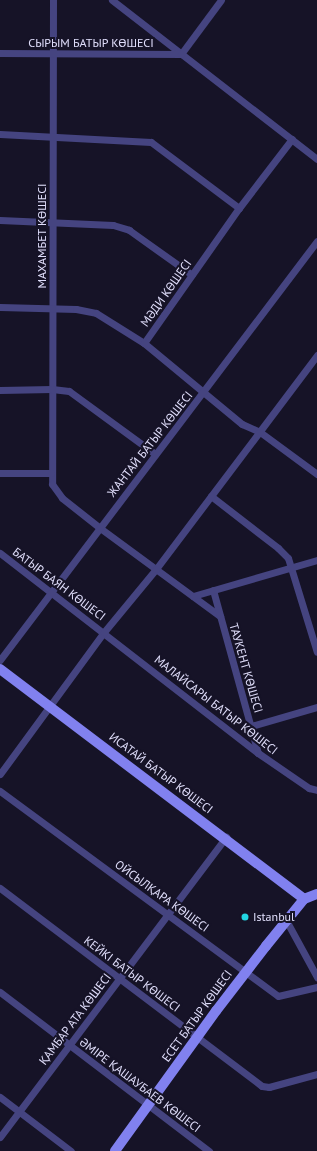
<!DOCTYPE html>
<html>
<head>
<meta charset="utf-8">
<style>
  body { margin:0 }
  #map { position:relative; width:317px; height:1151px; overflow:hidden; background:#161327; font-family:"PT Sans",sans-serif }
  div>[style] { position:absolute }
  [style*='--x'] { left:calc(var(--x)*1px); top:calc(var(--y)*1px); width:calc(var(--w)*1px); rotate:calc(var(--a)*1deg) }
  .street>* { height:7px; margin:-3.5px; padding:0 3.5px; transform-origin:3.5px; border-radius:3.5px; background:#454480 }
  .secondary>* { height:10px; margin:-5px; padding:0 5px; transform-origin:5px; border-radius:5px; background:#8181ef }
  .dots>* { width:11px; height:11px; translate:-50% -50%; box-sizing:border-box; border:2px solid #161327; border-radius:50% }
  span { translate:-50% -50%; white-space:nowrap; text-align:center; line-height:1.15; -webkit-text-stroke:4px #161327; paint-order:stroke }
  .street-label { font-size:12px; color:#e0defb }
  .poi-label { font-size:12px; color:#e0defb }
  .left { translate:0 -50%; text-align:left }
</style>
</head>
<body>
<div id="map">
  <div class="street">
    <div style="--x:53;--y:0;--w:484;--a:90.1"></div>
    <div style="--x:52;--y:484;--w:17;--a:54"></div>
    <div style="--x:62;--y:498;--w:48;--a:38.3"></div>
    <div style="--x:100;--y:528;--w:149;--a:36.3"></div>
    <div style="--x:112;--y:0;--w:259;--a:37.8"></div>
    <div style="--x:0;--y:53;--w:181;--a:0.3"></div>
    <div style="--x:181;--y:54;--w:67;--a:-53.5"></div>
    <div style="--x:0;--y:134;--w:151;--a:3"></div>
    <div style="--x:151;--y:142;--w:110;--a:36.9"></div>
    <div style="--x:0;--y:220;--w:113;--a:2.5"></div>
    <div style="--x:113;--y:225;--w:17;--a:17"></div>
    <div style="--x:129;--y:230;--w:77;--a:35.5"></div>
    <div style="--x:0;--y:307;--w:76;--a:1.5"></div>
    <div style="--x:76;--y:309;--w:20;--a:11"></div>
    <div style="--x:96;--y:313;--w:57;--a:32"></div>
    <div style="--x:144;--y:343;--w:165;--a:-54.9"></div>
    <div style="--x:239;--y:208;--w:87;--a:-52.5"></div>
    <div style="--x:144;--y:343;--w:127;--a:39.6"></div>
    <div style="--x:242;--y:424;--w:20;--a:24"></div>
    <div style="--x:260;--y:432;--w:71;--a:36.4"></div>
    <div style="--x:0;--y:390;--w:52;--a:-1.1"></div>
    <div style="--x:52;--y:389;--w:17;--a:7"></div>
    <div style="--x:69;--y:391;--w:107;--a:36.2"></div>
    <div style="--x:0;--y:473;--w:51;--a:0"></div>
    <div style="--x:211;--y:496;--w:85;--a:37.8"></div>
    <div style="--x:278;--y:548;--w:14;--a:45"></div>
    <div style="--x:288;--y:558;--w:98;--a:72.9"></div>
    <div style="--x:0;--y:553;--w:326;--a:37.8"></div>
    <div style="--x:258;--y:753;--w:62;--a:34.5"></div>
    <div style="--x:309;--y:788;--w:8;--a:14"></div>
    <div style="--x:213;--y:590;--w:169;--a:74.6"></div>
    <div style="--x:193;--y:596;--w:129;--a:-16.2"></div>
    <div style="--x:0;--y:660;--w:525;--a:-52.89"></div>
    <div style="--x:251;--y:726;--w:69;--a:-16.1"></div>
    <div style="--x:0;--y:774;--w:176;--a:-53.8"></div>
    <div style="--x:104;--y:632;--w:82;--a:-50.5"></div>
    <div style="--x:156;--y:569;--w:268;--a:-53"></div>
    <div style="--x:0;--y:791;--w:345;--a:36.4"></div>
    <div style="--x:278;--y:996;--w:40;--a:-13"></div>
    <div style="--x:0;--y:888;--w:328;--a:37.1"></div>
    <div style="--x:262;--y:1086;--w:7;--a:8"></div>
    <div style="--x:269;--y:1087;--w:50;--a:-15.2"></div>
    <div style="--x:287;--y:922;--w:63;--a:61.4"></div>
    <div style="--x:0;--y:992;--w:263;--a:37.3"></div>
    <div style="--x:0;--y:1097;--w:89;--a:37.3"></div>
    <div style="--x:0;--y:1137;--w:376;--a:-53"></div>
  </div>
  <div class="secondary">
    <div style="--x:0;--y:669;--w:381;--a:37.1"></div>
    <div style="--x:115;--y:1151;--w:173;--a:-54.2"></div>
    <div style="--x:216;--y:1011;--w:82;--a:-52.4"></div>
    <div style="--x:266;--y:946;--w:60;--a:-51"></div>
    <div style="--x:304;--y:899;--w:14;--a:-21"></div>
  </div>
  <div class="dots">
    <div style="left:245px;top:917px;background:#22d6e3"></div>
  </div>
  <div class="street-label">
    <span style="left:91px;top:43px">СЫРЫМ БАТЫР КӨШЕСІ</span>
    <span style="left:42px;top:236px;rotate:-90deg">МАХАМБЕТ КӨШЕСІ</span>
    <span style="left:166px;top:293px;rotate:-55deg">МӘДИ КӨШЕСІ</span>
    <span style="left:150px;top:444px;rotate:-52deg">ЖАНТАЙ БАТЫР КӨШЕСІ</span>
    <span style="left:59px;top:584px;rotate:37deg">БАТЫР БАЯН КӨШЕСІ</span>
    <span style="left:246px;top:668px;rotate:74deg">ТАУКЕНТ КӨШЕСІ</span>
    <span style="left:216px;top:705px;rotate:38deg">МАЛАЙСАРЫ БАТЫР КӨШЕСІ</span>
    <span style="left:161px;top:773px;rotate:37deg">ИСАТАЙ БАТЫР КӨШЕСІ</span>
    <span style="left:162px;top:896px;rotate:36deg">ОЙСЫЛҚАРА КӨШЕСІ</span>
    <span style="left:132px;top:974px;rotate:37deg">КЕЙКІ БАТЫР КӨШЕСІ</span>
    <span style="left:197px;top:1016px;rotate:-54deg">ЕСЕТ БАТЫР КӨШЕСІ</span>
    <span style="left:75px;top:1019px;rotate:-53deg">ҚАМБАР АТА КӨШЕСІ</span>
    <span style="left:140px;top:1085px;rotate:37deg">ӘМІРЕ ҚАШАУБАЕВ КӨШЕСІ</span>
  </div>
  <div class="poi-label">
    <span class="left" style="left:253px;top:917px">Istanbul</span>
  </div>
</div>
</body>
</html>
